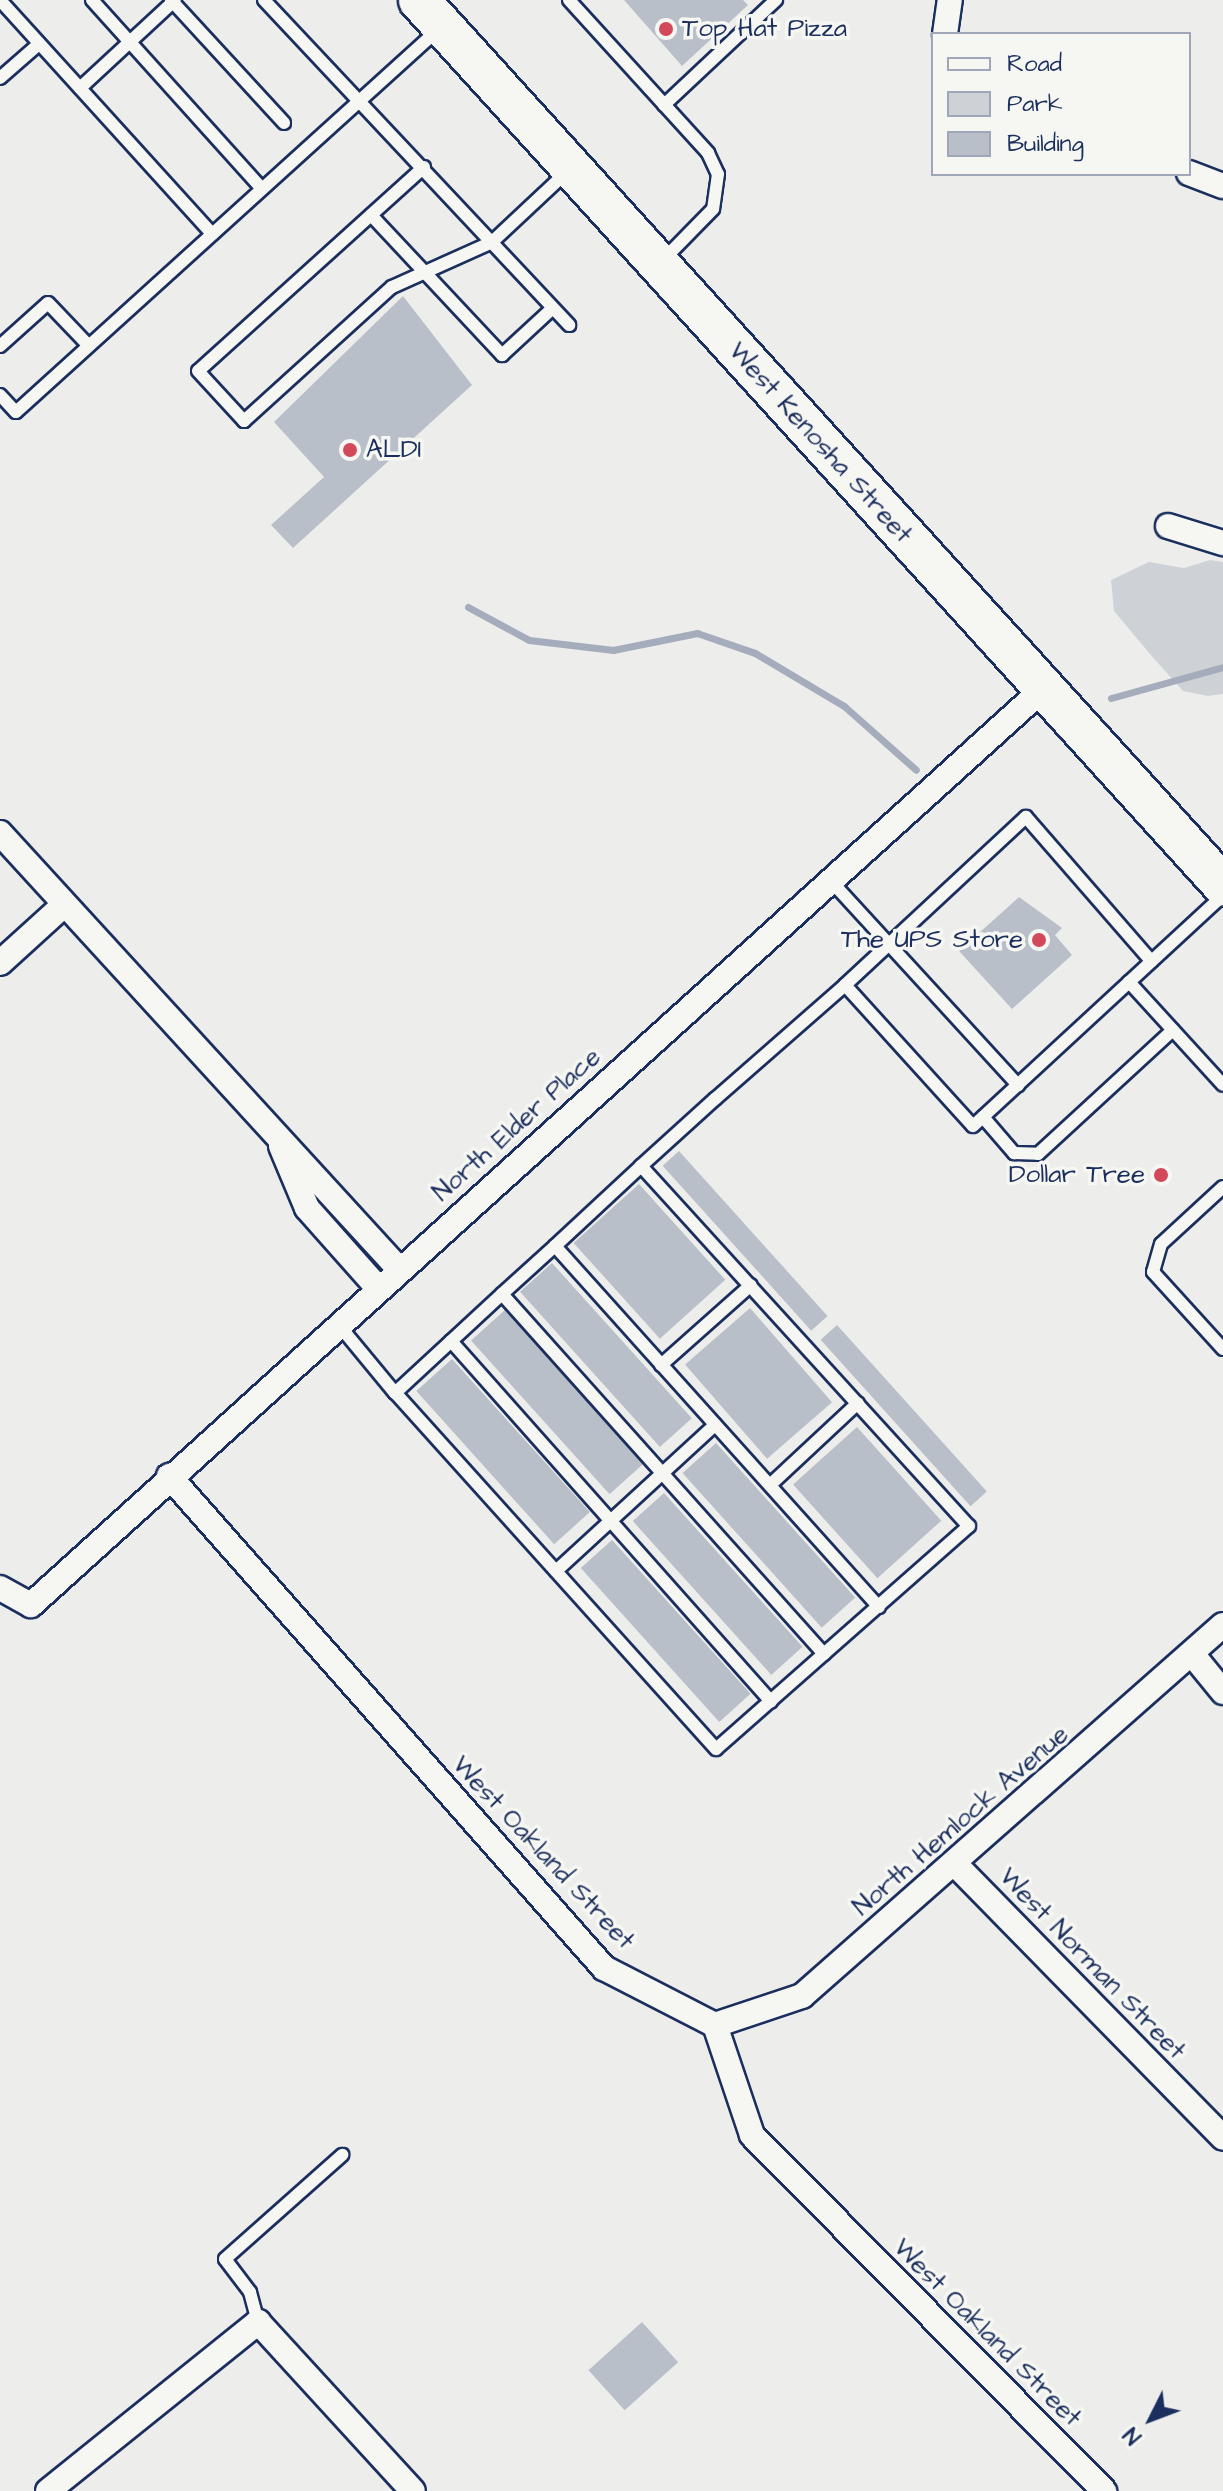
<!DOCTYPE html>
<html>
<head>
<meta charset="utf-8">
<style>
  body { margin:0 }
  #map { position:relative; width:1223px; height:2491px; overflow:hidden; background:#edeeec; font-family:"Architects Daughter",sans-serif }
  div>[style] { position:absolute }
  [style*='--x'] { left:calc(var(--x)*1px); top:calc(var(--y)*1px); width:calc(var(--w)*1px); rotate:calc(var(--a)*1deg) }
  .green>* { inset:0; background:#ced2d7 }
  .stream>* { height:7px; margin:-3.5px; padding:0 3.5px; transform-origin:3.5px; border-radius:3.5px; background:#a5acbc }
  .building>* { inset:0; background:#b9bfc8; transform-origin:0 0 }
  .roads { filter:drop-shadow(2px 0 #1b2f5e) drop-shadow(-2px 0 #1b2f5e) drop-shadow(0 2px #1b2f5e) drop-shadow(0 -2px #1b2f5e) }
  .service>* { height:12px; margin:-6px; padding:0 6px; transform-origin:6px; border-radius:6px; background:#f6f6f2 }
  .minor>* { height:24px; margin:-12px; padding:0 12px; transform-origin:12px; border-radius:12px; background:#f6f6f2 }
  .primary>* { height:40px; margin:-20px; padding:0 20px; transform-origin:20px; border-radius:20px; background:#f6f6f2 }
  .dots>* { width:22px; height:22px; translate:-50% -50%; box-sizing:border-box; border:4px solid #f6f6f2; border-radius:50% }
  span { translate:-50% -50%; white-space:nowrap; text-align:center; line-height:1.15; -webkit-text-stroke:7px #f6f6f2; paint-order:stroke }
  .poi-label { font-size:26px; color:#1b2f5e }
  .left { translate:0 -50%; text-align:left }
  .right { translate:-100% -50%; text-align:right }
  .street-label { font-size:26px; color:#1b2f5e }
  .legend { position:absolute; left:931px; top:32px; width:260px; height:144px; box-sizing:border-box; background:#f6f6f2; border:2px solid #9ea6b7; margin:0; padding:10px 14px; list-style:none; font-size:24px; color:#1b2f5e }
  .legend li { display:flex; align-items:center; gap:16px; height:40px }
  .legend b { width:40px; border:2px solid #9ea6b7 }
  .north { position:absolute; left:1111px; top:2379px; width:80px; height:80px; -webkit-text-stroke:6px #f6f6f2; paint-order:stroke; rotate:228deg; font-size:22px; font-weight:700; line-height:32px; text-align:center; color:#1b2f5e }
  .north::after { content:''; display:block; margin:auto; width:28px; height:36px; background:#1b2f5e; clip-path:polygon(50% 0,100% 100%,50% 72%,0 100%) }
</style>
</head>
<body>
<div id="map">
  <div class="green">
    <div style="clip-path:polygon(1210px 560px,1223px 562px,1223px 694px,1208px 696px,1183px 691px,1150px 654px,1114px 611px,1111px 580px,1149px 562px,1184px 568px)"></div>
  </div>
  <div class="stream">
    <div style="--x:468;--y:607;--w:69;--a:28.4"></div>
    <div style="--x:529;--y:640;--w:85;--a:6.8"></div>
    <div style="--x:613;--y:650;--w:86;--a:-11.4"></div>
    <div style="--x:697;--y:633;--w:61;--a:19"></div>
    <div style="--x:755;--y:653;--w:104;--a:30.8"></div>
    <div style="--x:844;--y:706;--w:96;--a:41.6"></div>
    <div style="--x:1111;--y:698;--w:116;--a:-15.5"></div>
  </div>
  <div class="building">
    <div style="clip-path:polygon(624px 0,743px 0,748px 5px,682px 66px)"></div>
    <div style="clip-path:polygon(403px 296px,472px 385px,293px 548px,271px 525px,324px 477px,274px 422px)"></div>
    <div style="clip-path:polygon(1019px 897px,1062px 928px,1055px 935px,1072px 955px,1012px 1009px,959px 951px)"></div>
    <div style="left:679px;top:1151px;width:222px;height:22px;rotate:48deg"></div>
    <div style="left:639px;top:1184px;width:129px;height:88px;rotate:48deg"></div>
    <div style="left:552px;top:1263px;width:209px;height:43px;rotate:48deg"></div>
    <div style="left:750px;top:1308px;width:125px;height:86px;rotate:49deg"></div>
    <div style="left:506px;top:1309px;width:207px;height:47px;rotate:48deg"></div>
    <div style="left:837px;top:1325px;width:224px;height:22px;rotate:48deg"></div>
    <div style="left:452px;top:1359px;width:206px;height:48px;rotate:48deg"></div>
    <div style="left:857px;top:1427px;width:126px;height:86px;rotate:48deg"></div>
    <div style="left:716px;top:1443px;width:208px;height:45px;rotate:48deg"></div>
    <div style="left:664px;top:1493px;width:207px;height:42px;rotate:48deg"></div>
    <div style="left:612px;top:1540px;width:207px;height:42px;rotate:48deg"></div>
    <div style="left:642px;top:2322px;width:54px;height:72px;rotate:48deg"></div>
  </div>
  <div class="roads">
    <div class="service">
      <div style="--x:0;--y:0;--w:316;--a:47.8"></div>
      <div style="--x:92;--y:0;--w:254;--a:48"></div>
      <div style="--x:171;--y:0;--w:167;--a:47.4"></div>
      <div style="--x:264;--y:0;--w:446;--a:46.8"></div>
      <div style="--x:569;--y:0;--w:207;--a:47.7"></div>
      <div style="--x:708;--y:153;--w:23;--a:65"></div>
      <div style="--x:718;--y:174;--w:35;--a:98"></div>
      <div style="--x:713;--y:209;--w:70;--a:134.4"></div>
      <div style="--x:0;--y:78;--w:52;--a:-41.1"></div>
      <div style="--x:80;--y:88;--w:129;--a:-42.8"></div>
      <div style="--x:664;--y:105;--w:154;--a:-43.2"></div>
      <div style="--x:424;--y:167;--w:304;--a:137.9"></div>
      <div style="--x:198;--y:371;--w:68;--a:47.4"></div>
      <div style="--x:244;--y:421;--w:200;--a:-42.2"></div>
      <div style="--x:392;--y:287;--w:110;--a:-24.2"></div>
      <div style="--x:492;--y:242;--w:105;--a:-43.1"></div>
      <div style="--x:371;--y:215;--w:192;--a:46.9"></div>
      <div style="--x:502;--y:355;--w:69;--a:-42.7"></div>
      <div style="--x:0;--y:346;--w:64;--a:-41.9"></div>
      <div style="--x:48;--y:303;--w:59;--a:46.4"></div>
      <div style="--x:0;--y:395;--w:23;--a:47"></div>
      <div style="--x:16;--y:412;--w:572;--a:-42.17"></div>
      <div style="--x:831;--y:881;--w:277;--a:47.5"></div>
      <div style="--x:1129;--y:982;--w:139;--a:47.6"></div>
      <div style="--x:845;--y:985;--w:247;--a:-42.9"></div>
      <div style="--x:1026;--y:817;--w:191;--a:49"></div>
      <div style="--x:983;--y:1117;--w:48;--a:49.3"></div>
      <div style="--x:1014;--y:1153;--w:24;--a:2"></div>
      <div style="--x:1038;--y:1154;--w:183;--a:-42.6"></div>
      <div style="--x:641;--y:1166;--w:487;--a:47.7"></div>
      <div style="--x:969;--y:1526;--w:337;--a:138.6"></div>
      <div style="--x:716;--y:1749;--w:479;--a:-132"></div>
      <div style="--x:395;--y:1393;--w:146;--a:-42.8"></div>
      <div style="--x:502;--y:1294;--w:72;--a:-42.2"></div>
      <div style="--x:555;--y:1246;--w:117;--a:-42.9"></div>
      <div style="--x:641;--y:1166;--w:100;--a:-42.2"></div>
      <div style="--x:715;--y:1099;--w:173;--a:-41.2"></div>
      <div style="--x:845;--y:985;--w:190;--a:47.8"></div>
      <div style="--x:973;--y:1126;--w:340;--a:-42.7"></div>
      <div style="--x:1223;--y:1187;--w:84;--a:137.4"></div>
      <div style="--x:1161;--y:1244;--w:29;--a:106"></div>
      <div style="--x:1153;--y:1272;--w:104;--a:47.7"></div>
      <div style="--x:555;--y:1246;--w:485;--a:48.1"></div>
      <div style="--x:502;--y:1294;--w:483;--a:48.2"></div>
      <div style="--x:338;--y:1324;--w:89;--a:50.4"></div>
      <div style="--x:451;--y:1341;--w:482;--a:48.4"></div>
      <div style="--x:661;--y:1365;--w:120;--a:-41.6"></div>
      <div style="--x:770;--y:1485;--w:120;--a:-43"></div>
      <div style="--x:556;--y:1571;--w:216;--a:-42.6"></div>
      <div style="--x:258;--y:2322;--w:31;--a:-105"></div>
      <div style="--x:250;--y:2292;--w:41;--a:-127.1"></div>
      <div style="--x:225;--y:2259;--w:157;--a:-41.6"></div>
    </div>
    <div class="minor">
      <div style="--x:945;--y:34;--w:34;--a:-82"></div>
      <div style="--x:1189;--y:173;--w:36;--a:21"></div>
      <div style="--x:1168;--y:526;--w:58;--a:17.2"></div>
      <div style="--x:0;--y:833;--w:591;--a:47.54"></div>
      <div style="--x:0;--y:963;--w:86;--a:-42.2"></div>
      <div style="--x:281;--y:1146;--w:67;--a:67.2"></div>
      <div style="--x:307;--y:1208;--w:107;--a:48.4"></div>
      <div style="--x:169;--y:1476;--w:657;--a:48.52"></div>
      <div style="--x:604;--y:1968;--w:125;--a:27.2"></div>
      <div style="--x:715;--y:2025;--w:116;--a:71.4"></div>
      <div style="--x:752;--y:2135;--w:501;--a:45.32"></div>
      <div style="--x:0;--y:1588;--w:35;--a:29"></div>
      <div style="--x:31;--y:1605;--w:1365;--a:-42.15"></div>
      <div style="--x:1192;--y:1654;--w:49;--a:50.8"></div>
      <div style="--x:955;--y:1864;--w:383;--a:45.6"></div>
      <div style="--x:715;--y:2025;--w:92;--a:-18.4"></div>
      <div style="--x:802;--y:1996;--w:561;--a:-41.39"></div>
      <div style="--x:48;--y:2491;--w:270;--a:-38.8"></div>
      <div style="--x:258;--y:2322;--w:229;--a:47.5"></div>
    </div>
    <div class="primary">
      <div style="--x:419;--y:0;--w:1196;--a:47.75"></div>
    </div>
  </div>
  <div class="dots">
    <div style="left:666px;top:29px;background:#d1495b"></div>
    <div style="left:350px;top:450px;background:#d1495b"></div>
    <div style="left:1039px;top:940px;background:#d1495b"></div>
    <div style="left:1161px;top:1175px;background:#d1495b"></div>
  </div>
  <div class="poi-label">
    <span class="left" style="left:682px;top:29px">Top Hat Pizza</span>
    <span class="left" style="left:366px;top:450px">ALDI</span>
    <span class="right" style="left:1023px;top:940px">The UPS Store</span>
    <span class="right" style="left:1145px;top:1175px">Dollar Tree</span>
  </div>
  <div class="street-label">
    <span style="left:820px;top:443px;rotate:48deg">West Kenosha Street</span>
    <span style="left:517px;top:1125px;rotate:-42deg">North Elder Place</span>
    <span style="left:961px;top:1821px;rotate:-41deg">North Hemlock Avenue</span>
    <span style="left:543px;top:1853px;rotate:47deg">West Oakland Street</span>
    <span style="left:1092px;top:1964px;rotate:46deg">West Norman Street</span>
    <span style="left:987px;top:2333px;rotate:45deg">West Oakland Street</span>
  </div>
  <ul class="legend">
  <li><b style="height:10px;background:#f6f6f2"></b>Road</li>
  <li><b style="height:22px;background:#ced2d7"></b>Park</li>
  <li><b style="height:22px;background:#b9bfc8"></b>Building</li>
  </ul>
  <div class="north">N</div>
</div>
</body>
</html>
